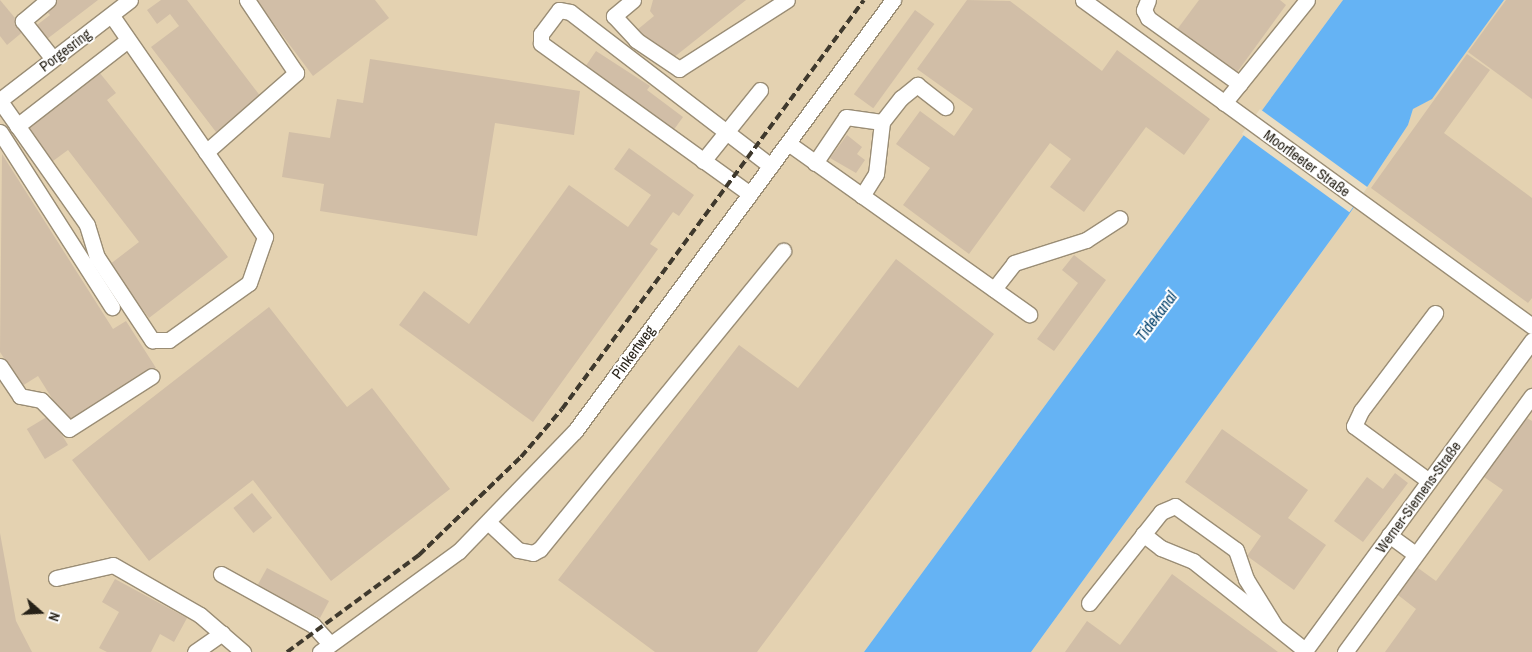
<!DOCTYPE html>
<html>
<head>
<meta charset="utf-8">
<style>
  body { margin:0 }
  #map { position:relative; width:1532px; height:652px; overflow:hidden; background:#eaddc2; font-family:"Archivo Narrow",sans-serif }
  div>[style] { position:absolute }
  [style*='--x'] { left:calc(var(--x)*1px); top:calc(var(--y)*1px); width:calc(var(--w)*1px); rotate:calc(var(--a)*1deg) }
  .built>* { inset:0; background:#e4d2b1 }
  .water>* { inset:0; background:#65b3f4 }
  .pier>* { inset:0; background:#eaddc2; transform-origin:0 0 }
  .building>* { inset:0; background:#d1bea7; transform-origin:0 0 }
  .roads { filter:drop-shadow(1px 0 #9a8d75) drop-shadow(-1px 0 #9a8d75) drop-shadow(0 1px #9a8d75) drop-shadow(0 -1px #9a8d75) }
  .minor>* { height:15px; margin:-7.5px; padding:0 7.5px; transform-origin:7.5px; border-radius:7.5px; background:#fff }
  .rail>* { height:4px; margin-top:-2px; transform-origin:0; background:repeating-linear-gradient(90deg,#3f392d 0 8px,transparent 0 12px) }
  span { translate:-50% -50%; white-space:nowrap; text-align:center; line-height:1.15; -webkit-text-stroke:4px #fff; paint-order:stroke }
  .street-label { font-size:15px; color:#272218 }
  .water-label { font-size:16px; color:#04426c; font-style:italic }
  .north { position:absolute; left:15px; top:587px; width:50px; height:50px; -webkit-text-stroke:4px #fff; paint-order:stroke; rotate:109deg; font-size:14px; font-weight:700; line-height:20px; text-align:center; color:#272218 }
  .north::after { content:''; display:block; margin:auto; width:18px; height:22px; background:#272218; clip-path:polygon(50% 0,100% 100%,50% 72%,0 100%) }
</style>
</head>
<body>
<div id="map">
  <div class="built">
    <div style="clip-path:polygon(0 0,1343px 0,864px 652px,0 652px)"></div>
    <div style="clip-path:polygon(1504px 0,1532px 0,1532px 652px,1031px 652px,1348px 216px,1408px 125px,1413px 109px,1432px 98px)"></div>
  </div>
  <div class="water">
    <div style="clip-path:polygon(1343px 0,1504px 0,1432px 99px,1413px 109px,1408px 125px,1348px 216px,1031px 652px,864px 652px)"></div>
  </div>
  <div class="pier">
    <div style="left:1260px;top:109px;width:133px;height:31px;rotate:36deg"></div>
  </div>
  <div class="building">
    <div style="clip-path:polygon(0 0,25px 30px,7px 45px,0 36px)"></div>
    <div style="clip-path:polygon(53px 0,98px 0,47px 39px,37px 25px,50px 15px,43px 7px)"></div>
    <div style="clip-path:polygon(161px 0,187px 0,261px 97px,216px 132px,151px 47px,179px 26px,170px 14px,157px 24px,147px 10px)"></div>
    <div style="clip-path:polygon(256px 0,375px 0,389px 18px,313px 76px)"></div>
    <div style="clip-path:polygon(653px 0,746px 0,673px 58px,637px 30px,654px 16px,650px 11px)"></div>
    <div style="clip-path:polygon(967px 0,1010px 1px,1102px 71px,1117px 50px,1210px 119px,1184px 155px,1146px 127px,1084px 212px,1050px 187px,1071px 159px,1050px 143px,969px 254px,903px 205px,930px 168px,896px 144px,920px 111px,954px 136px,973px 109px,917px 69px)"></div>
    <div style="clip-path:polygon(1199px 0,1280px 0,1286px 5px,1235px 75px,1176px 31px)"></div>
    <div style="clip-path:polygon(1506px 0,1532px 0,1532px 99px,1468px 52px)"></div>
    <div style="left:915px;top:10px;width:24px;height:104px;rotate:36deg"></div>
    <div style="clip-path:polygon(596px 51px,650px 86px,647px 90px,683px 117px,670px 135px,583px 70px)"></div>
    <div style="clip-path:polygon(1467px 54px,1490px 70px,1444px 133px,1532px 198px,1532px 298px,1528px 303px,1371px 188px)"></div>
    <div style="clip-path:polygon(370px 59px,580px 91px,574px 135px,495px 123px,477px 236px,320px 211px,324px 184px,282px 177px,289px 132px,330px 138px,337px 99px,363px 103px)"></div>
    <div style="clip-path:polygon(99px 72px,116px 93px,107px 100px,228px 257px,149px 318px,109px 265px,139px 242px,68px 150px,53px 161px,27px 127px)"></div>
    <div style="clip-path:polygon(847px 135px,862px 147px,857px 154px,865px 160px,856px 173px,830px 158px)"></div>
    <div style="clip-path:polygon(629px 148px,694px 195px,679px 216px,673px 212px,650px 244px,658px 249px,533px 422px,399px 325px,424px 291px,469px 324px,569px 185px,628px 227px,651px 195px,614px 169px)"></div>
    <div style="clip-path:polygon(2px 154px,113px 329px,126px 321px,156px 368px,68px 424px,38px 376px,22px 386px,0 352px)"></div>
    <div style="clip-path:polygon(1074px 255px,1106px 280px,1054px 351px,1037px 339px,1078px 283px,1062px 270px)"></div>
    <div style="clip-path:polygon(896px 259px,994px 334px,757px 652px,655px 652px,558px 580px,739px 345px,798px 388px)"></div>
    <div style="clip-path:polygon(269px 307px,347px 407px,372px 388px,450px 489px,331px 581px,253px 480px,149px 561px,72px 460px)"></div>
    <div style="left:50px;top:415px;width:35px;height:27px;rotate:59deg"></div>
    <div style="clip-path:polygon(1527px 418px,1532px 421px,1532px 652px,1385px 652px,1416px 609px,1398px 595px,1418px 568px,1436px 581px,1503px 490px,1484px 477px)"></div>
    <div style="clip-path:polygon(1222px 429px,1308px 490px,1288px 518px,1326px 545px,1294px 590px,1247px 556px,1261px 536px,1185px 482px)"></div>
    <div style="clip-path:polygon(1395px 473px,1408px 483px,1363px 542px,1334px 521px,1367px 477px,1383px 489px)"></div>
    <div style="left:252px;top:493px;width:32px;height:24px;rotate:51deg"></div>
    <div style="clip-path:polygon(0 533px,16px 621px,32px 652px,0 652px)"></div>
    <div style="clip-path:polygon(267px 568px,329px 601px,320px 618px,256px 588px)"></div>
    <div style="clip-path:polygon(1172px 574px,1278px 652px,1065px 652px,1087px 621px,1120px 645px)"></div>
    <div style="clip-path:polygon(115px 579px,187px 618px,174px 642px,160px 634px,151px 652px,107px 652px,99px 648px,119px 612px,102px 602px)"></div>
  </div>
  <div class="roads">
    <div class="minor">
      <div style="--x:48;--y:0;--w:33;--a:140"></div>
      <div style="--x:23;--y:21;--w:48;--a:51.7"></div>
      <div style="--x:633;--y:0;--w:25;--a:140"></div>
      <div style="--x:614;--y:16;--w:33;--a:47"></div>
      <div style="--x:636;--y:40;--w:52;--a:34"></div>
      <div style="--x:679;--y:69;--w:128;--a:-32.6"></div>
      <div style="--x:1083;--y:0;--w:555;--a:35.98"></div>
      <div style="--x:1148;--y:0;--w:11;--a:112"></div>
      <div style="--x:1144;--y:10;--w:9;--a:63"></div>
      <div style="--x:1148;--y:18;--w:113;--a:35.7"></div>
      <div style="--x:0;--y:100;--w:164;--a:-37.6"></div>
      <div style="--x:0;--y:101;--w:151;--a:54.9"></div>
      <div style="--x:87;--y:225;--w:34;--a:73"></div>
      <div style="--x:97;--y:257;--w:100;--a:56.5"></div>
      <div style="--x:152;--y:340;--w:17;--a:0"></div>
      <div style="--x:169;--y:340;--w:98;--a:-35.5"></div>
      <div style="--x:249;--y:283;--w:49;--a:-70.8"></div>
      <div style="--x:265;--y:237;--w:270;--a:-124.7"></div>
      <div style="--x:1224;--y:103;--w:132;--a:-51.1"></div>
      <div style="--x:17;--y:126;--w:140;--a:-37.8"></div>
      <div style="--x:0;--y:132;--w:208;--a:57.4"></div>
      <div style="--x:788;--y:143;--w:296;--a:35.4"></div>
      <div style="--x:206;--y:152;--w:120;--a:-41.3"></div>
      <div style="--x:296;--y:73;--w:88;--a:-123.9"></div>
      <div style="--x:703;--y:161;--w:91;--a:-51.2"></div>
      <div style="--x:815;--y:163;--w:55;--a:-56"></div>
      <div style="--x:846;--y:117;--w:36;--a:8"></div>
      <div style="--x:750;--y:194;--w:258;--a:-144.2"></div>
      <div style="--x:541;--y:43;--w:9;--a:-90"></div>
      <div style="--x:541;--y:34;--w:30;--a:-53"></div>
      <div style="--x:559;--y:10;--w:11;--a:10"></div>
      <div style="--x:570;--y:12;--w:253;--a:37.5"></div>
      <div style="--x:862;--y:196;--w:26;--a:-58"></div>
      <div style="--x:876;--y:174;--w:52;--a:-83.4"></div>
      <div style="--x:882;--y:122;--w:31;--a:-52"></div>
      <div style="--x:901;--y:98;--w:21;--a:-39"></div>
      <div style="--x:917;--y:85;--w:36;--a:38"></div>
      <div style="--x:994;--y:289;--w:33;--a:-52"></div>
      <div style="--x:1014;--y:263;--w:76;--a:-17.7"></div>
      <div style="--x:1086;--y:240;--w:40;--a:-32.9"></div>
      <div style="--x:0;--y:366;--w:36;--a:56"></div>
      <div style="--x:20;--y:396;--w:21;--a:11"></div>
      <div style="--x:41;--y:400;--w:40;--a:46"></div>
      <div style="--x:69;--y:429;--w:98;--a:-32.6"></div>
      <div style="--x:1429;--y:481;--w:93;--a:-143.7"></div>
      <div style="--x:1354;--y:426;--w:17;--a:-65"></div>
      <div style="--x:1361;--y:411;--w:123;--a:-52.9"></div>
      <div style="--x:488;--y:522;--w:41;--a:43"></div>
      <div style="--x:518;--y:550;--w:15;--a:11"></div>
      <div style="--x:533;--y:553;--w:8;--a:-30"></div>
      <div style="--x:540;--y:549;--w:385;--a:-50.8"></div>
      <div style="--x:1143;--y:534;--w:23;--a:38"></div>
      <div style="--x:1161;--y:548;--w:35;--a:22"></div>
      <div style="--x:1193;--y:561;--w:143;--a:38.5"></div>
      <div style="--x:1389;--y:535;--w:32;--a:36"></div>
      <div style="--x:221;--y:574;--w:105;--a:29"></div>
      <div style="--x:313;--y:625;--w:25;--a:48"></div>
      <div style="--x:56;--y:578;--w:58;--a:-12.8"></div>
      <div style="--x:113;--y:565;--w:100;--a:29.9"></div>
      <div style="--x:200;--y:615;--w:57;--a:40.7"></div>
      <div style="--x:1089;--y:603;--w:116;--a:-51.6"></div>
      <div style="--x:1161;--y:512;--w:15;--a:-23"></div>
      <div style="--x:1175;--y:506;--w:75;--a:35.8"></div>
      <div style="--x:1236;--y:550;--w:31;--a:71"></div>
      <div style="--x:1246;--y:579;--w:55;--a:58.3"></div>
      <div style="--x:195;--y:652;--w:33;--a:-35"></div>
      <div style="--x:320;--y:652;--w:172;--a:-36"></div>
      <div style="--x:459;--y:551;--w:167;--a:-46"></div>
      <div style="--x:575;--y:431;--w:536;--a:-53.58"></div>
      <div style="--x:1304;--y:652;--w:386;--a:-53.8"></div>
      <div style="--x:1345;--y:652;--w:317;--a:-53.9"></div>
    </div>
  </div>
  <div class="rail">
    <div style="--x:287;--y:652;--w:164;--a:-36.3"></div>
    <div style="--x:419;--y:555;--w:141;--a:-43.9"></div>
    <div style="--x:521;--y:457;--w:63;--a:-49.5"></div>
    <div style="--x:562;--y:409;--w:508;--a:-53.56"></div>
  </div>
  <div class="street-label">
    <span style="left:65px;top:50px;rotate:-37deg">Porgesring</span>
    <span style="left:1307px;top:163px;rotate:36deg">Moorfleeter Straße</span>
    <span style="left:633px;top:352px;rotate:-54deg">Pinkertweg</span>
    <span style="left:1418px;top:497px;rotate:-54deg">Werner-Siemens-Straße</span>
  </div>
  <div class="water-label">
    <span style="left:1156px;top:316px;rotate:-53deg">Tidekanal</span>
  </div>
  <div class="north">N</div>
</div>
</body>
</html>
